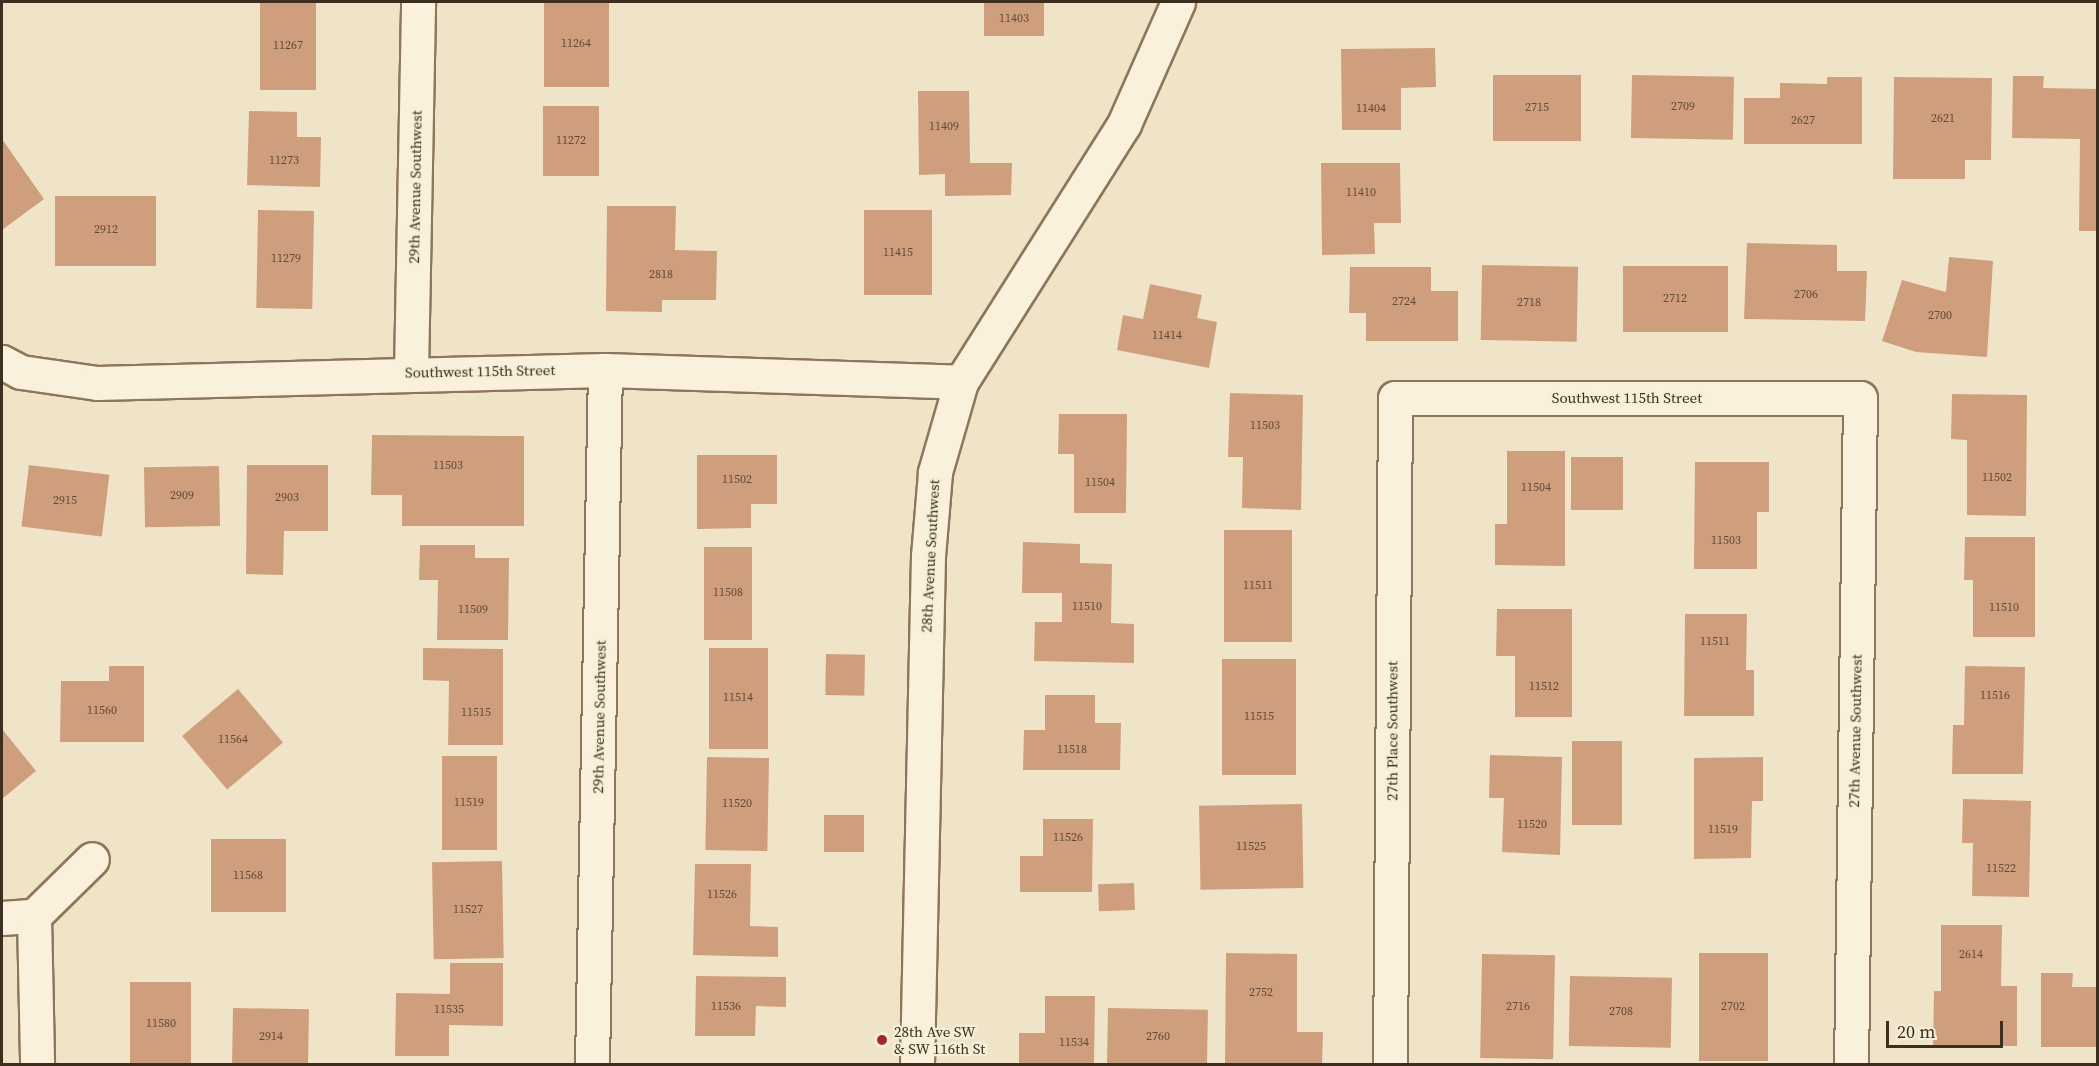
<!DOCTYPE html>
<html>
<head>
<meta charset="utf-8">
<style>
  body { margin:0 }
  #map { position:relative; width:2099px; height:1066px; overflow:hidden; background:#f0e4c8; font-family:"Source Serif 4",serif }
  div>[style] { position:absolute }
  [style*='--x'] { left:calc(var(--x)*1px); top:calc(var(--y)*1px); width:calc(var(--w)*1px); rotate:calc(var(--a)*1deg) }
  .building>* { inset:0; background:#cf9f7d; transform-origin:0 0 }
  .roads { filter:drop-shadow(2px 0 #8d765c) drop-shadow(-2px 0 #8d765c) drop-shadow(0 2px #8d765c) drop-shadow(0 -2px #8d765c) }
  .street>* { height:33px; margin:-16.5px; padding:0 16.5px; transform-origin:16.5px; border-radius:16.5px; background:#faf1dc }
  .dots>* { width:16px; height:16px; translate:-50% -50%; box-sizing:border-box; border:3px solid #f7eed8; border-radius:50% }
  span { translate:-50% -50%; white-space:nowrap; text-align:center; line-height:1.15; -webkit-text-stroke:4.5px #f7eed8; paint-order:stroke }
  .number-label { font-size:12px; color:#624a37 }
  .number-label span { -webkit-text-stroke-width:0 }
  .street-label { font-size:15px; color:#3d2e20 }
  .poi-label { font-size:15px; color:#3d2e20 }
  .left { translate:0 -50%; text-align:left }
  .frame { position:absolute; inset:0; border:3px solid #3d2e20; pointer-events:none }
  .scale { position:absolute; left:1886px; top:1021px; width:117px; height:27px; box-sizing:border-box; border:3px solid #3d2e20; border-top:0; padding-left:8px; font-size:18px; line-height:21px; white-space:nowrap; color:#3d2e20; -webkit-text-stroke:4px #f7eed8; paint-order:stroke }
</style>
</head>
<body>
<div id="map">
  <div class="building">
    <div style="left:260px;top:2px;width:56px;height:88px"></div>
    <div style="left:544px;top:2px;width:65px;height:85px"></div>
    <div style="left:984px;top:2px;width:60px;height:34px"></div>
    <div style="clip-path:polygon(1435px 48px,1436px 87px,1401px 88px,1401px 130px,1342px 130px,1341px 49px)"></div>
    <div style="left:1493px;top:75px;width:88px;height:66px"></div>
    <div style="left:1632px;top:75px;width:102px;height:63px;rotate:1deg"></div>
    <div style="clip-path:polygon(2013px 76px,2044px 76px,2043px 88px,2098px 89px,2098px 231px,2079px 231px,2080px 139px,2012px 138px)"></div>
    <div style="clip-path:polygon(1827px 77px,1862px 77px,1862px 144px,1744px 144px,1744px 98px,1780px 98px,1780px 83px,1827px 84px)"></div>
    <div style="clip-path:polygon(1894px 77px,1992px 78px,1991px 160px,1965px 160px,1965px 179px,1893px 179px)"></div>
    <div style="clip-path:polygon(918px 91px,969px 91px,970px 163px,1012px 163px,1011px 195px,945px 196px,945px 174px,919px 175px)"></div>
    <div style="left:543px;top:106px;width:56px;height:70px"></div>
    <div style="clip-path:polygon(249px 111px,297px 112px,297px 137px,321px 137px,320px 187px,247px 185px)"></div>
    <div style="clip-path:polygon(2px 139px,44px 199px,2px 230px)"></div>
    <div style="clip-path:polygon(1321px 163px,1400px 163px,1401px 223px,1374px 223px,1375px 254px,1322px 255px)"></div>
    <div style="left:55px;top:196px;width:101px;height:70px"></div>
    <div style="clip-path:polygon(607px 206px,676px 206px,675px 250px,717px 251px,716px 300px,662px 300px,662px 312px,606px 311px)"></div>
    <div style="left:258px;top:210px;width:56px;height:98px;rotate:1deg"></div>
    <div style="left:864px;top:210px;width:68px;height:85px"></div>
    <div style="clip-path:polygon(1747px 243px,1837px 245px,1837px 271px,1867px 271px,1865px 321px,1744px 319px)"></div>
    <div style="clip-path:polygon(1949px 257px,1993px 261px,1987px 357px,1916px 352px,1882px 341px,1902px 280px,1946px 292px)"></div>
    <div style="left:1482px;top:265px;width:96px;height:75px;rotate:1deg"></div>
    <div style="left:1623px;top:266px;width:105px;height:66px"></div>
    <div style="clip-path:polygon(1350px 267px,1431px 267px,1431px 291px,1458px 291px,1458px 341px,1366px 341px,1366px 313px,1349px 313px)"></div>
    <div style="clip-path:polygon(1150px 284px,1202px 295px,1197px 318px,1217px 322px,1209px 368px,1117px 350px,1123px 315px,1143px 319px)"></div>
    <div style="clip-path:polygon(1230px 393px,1303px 395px,1301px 510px,1242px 508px,1243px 457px,1228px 457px)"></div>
    <div style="clip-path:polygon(1952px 394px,2027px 395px,2026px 516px,1967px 515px,1967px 440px,1951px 439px)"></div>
    <div style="clip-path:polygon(1059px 414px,1127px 414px,1126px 513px,1074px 513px,1074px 454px,1058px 454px)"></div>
    <div style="clip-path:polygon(372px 435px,524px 436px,524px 526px,402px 526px,402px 495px,371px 495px)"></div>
    <div style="clip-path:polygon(1507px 451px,1565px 451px,1565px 566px,1495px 565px,1495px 524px,1507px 524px)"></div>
    <div style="clip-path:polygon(697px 455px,777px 455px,777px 504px,751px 504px,751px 528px,697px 529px)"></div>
    <div style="left:1571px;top:457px;width:52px;height:53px"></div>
    <div style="clip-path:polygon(1695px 462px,1769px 462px,1769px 512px,1757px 512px,1757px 569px,1694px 569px)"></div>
    <div style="left:29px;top:465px;width:81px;height:62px;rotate:7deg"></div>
    <div style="clip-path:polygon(247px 465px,328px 465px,328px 531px,284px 531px,283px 575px,246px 574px)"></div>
    <div style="left:219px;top:466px;width:60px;height:75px;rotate:89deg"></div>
    <div style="left:1224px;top:530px;width:68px;height:112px"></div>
    <div style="clip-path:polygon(1965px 537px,2035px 537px,2035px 637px,1973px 637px,1973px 580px,1964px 580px)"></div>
    <div style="clip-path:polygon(1023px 542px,1080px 544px,1080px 563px,1112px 564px,1111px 623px,1134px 624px,1134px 663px,1034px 661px,1035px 622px,1062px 622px,1062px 593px,1022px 593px)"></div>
    <div style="clip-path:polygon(420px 545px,475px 545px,475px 558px,509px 558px,508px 640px,437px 640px,438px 580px,419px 580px)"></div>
    <div style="left:704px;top:547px;width:48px;height:93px"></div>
    <div style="clip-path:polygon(1497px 609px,1572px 609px,1572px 717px,1515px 717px,1515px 656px,1496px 656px)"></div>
    <div style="clip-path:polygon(1685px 614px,1747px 614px,1746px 670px,1754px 670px,1754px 716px,1684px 716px)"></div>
    <div style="clip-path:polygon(423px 648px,503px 649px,503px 745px,448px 745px,449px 681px,423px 680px)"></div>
    <div style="left:709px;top:648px;width:59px;height:101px"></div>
    <div style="left:826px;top:654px;width:39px;height:41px;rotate:1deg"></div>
    <div style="left:1222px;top:659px;width:74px;height:116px"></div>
    <div style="clip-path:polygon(109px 666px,144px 666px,144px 742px,60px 742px,61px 681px,109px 681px)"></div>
    <div style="clip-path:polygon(1965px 666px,2025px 667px,2023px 774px,1952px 774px,1953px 725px,1964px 725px)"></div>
    <div style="left:238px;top:689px;width:70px;height:73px;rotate:50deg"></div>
    <div style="clip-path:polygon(1045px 695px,1095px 695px,1095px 723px,1121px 723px,1120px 770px,1023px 770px,1024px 730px,1045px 730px)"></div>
    <div style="clip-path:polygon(2px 729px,36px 771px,2px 799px)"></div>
    <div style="left:1572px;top:741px;width:50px;height:84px"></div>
    <div style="clip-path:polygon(1490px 755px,1562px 757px,1560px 855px,1502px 852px,1504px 798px,1489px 798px)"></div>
    <div style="left:442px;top:756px;width:55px;height:94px"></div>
    <div style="left:707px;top:757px;width:62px;height:93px;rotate:1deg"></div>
    <div style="clip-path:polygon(1763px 757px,1763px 801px,1752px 801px,1751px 858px,1694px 859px,1694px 758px)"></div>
    <div style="clip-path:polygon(1963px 799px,2031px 801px,2029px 897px,1972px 896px,1973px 843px,1962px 843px)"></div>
    <div style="left:1302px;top:804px;width:84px;height:103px;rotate:89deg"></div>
    <div style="left:824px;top:815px;width:40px;height:37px"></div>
    <div style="clip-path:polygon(1043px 819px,1093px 819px,1092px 892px,1020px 892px,1020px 856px,1043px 856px)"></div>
    <div style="left:211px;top:839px;width:75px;height:73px"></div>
    <div style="left:502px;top:861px;width:97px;height:70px;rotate:89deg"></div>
    <div style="clip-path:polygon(695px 864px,751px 864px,750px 926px,778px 927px,778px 957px,693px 955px)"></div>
    <div style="left:1134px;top:883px;width:27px;height:36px;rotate:88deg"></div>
    <div style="clip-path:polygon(1941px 925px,2002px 925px,2001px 986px,2017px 986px,2017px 1046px,1933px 1046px,1934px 991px,1941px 991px)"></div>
    <div style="clip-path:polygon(1226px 953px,1297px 954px,1297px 1032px,1323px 1032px,1322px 1064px,1225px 1064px)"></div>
    <div style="left:1699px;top:953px;width:69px;height:108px"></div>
    <div style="left:1482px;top:954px;width:73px;height:104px;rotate:1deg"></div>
    <div style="clip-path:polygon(450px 963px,503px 963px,503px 1026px,449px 1025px,449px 1056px,395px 1056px,396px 993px,450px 994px)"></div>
    <div style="clip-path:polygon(2041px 973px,2073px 973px,2072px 987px,2097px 987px,2098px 1047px,2041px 1047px)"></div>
    <div style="clip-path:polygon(696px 976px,786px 977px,786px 1007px,756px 1006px,755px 1036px,695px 1036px)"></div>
    <div style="left:1570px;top:976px;width:102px;height:70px;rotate:1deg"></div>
    <div style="left:191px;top:982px;width:82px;height:61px;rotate:90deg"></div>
    <div style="clip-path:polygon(1045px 996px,1095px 996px,1094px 1064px,1019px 1064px,1019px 1033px,1045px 1033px)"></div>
    <div style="left:233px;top:1008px;width:76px;height:56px;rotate:1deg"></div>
    <div style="left:1108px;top:1008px;width:100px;height:56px;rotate:1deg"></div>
  </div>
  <div class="roads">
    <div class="street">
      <div style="--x:2;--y:362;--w:21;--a:28"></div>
      <div style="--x:21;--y:372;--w:77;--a:8.2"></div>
      <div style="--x:97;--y:383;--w:508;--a:-1.47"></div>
      <div style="--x:605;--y:370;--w:356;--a:1.9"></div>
      <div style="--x:411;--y:372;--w:370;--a:-88.9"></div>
      <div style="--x:34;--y:916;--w:81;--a:-44.5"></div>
      <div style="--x:2;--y:918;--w:32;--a:-4"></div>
      <div style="--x:34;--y:916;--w:148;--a:88.8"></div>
      <div style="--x:592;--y:1064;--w:694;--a:-88.93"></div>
      <div style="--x:917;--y:1064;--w:508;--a:-88.76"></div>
      <div style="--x:928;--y:556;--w:84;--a:-85.2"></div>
      <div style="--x:935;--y:472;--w:94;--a:-73.9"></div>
      <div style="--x:961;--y:382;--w:305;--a:-57.7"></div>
      <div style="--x:1124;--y:124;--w:133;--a:-66.1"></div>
      <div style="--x:1390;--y:1064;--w:666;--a:-89.57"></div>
      <div style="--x:1395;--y:398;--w:465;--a:0"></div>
      <div style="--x:1860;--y:398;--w:666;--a:90.77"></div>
    </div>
  </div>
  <div class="dots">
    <div style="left:882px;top:1040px;background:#9e2a2b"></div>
  </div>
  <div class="number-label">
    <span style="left:1014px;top:19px">11403</span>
    <span style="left:576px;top:44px">11264</span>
    <span style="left:288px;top:46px">11267</span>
    <span style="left:1683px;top:107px">2709</span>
    <span style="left:1537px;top:108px">2715</span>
    <span style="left:1371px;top:109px">11404</span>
    <span style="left:1943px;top:119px">2621</span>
    <span style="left:1803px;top:121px">2627</span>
    <span style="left:944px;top:127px">11409</span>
    <span style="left:571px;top:141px">11272</span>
    <span style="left:284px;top:161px">11273</span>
    <span style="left:1361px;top:193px">11410</span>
    <span style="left:106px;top:230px">2912</span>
    <span style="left:898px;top:253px">11415</span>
    <span style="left:286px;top:259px">11279</span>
    <span style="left:661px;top:275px">2818</span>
    <span style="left:1806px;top:295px">2706</span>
    <span style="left:1675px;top:299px">2712</span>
    <span style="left:1404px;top:302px">2724</span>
    <span style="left:1529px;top:303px">2718</span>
    <span style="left:1940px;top:316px">2700</span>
    <span style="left:1167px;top:336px">11414</span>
    <span style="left:1265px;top:426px">11503</span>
    <span style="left:448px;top:466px">11503</span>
    <span style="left:1997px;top:478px">11502</span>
    <span style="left:737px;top:480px">11502</span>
    <span style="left:1100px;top:483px">11504</span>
    <span style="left:1536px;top:488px">11504</span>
    <span style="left:182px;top:496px">2909</span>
    <span style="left:287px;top:498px">2903</span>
    <span style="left:65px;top:501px">2915</span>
    <span style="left:1726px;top:541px">11503</span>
    <span style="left:1258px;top:586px">11511</span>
    <span style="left:728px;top:593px">11508</span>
    <span style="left:1087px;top:607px">11510</span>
    <span style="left:2004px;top:608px">11510</span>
    <span style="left:473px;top:610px">11509</span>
    <span style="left:1715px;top:642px">11511</span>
    <span style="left:1544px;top:687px">11512</span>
    <span style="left:1995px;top:696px">11516</span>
    <span style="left:738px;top:698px">11514</span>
    <span style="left:102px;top:711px">11560</span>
    <span style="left:476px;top:713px">11515</span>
    <span style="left:1259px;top:717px">11515</span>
    <span style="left:233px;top:740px">11564</span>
    <span style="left:1072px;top:750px">11518</span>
    <span style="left:469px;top:803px">11519</span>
    <span style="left:737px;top:804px">11520</span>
    <span style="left:1532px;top:825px">11520</span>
    <span style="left:1723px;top:830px">11519</span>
    <span style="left:1068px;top:838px">11526</span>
    <span style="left:1251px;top:847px">11525</span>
    <span style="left:2001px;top:869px">11522</span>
    <span style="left:248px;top:876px">11568</span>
    <span style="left:722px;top:895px">11526</span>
    <span style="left:468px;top:910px">11527</span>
    <span style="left:1971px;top:955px">2614</span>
    <span style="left:1261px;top:993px">2752</span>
    <span style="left:726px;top:1007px">11536</span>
    <span style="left:1518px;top:1007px">2716</span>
    <span style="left:1733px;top:1007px">2702</span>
    <span style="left:449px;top:1010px">11535</span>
    <span style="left:1621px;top:1012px">2708</span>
    <span style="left:161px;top:1024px">11580</span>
    <span style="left:271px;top:1037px">2914</span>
    <span style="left:1158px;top:1037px">2760</span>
    <span style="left:1074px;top:1043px">11534</span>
  </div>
  <div class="street-label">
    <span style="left:415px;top:187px;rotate:-89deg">29th Avenue Southwest</span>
    <span style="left:480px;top:371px;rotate:-1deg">Southwest 115th Street</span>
    <span style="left:1627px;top:398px">Southwest 115th Street</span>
    <span style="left:930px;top:556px;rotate:-87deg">28th Avenue Southwest</span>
    <span style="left:599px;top:717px;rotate:-89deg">29th Avenue Southwest</span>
    <span style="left:1392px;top:731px;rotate:-90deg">27th Place Southwest</span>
    <span style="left:1855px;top:731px;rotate:-89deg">27th Avenue Southwest</span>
  </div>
  <div class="poi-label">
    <span class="left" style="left:894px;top:1040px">28th Ave SW<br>&amp; SW 116th St</span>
  </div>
  <div class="frame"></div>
  <div class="scale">20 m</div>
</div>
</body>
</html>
